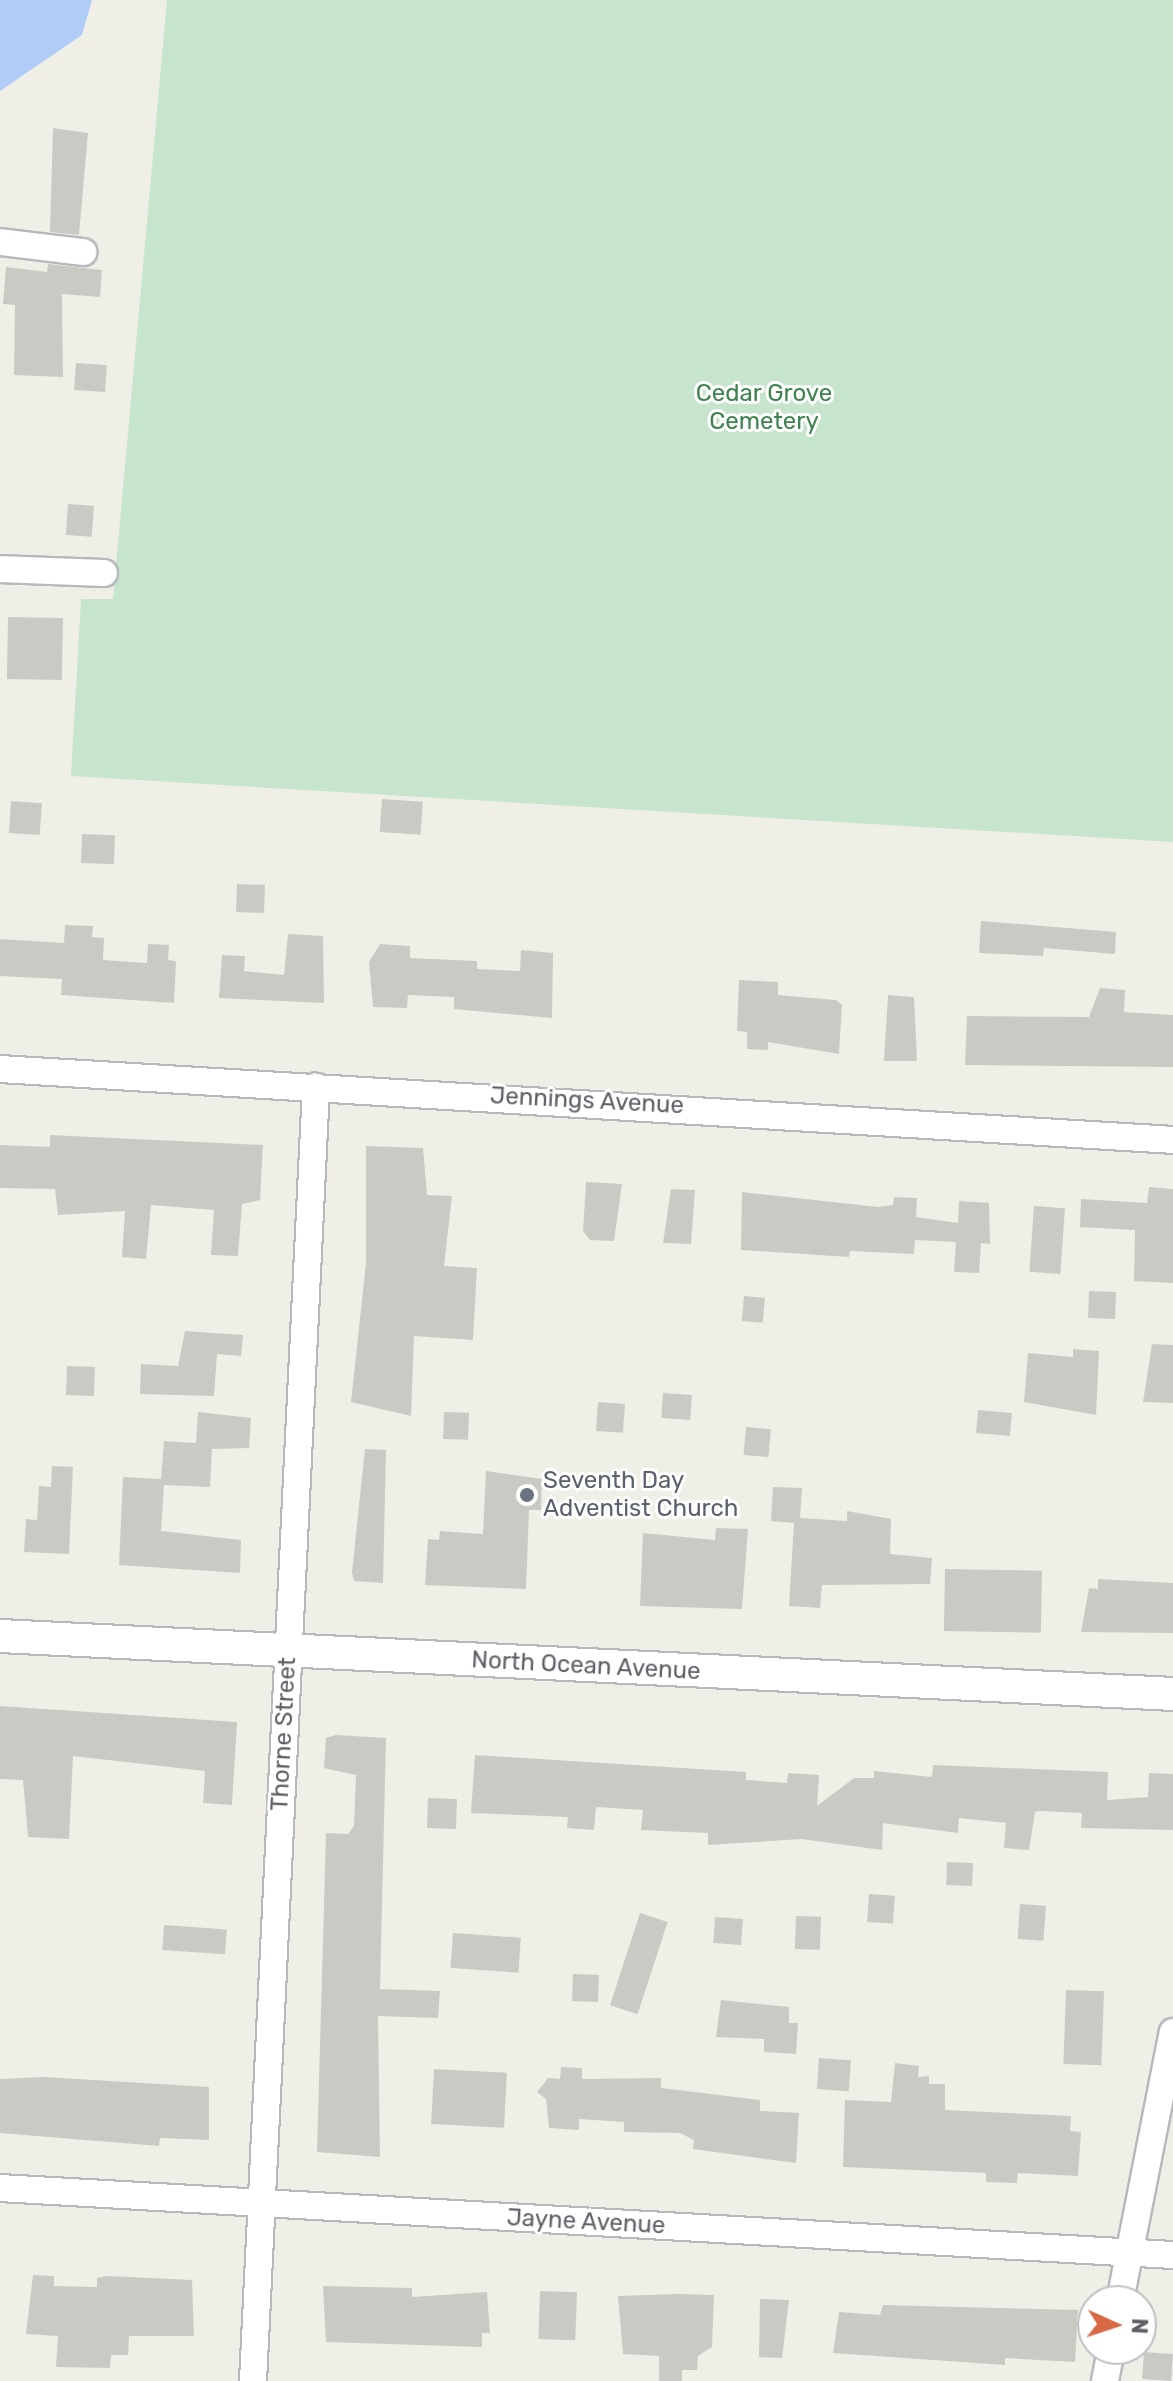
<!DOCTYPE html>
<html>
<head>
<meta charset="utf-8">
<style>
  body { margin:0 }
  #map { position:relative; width:1173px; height:2381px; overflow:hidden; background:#efefe8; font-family:Rubik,sans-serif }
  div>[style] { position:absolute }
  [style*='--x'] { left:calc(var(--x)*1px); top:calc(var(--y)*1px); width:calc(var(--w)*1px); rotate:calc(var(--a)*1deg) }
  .green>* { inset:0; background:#c7e4cc }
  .water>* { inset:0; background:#b0ccf7 }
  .building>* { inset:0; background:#cbc9c4; transform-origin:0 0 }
  .roads { filter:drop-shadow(2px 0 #b7b8bc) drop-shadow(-2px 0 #b7b8bc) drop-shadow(0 2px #b7b8bc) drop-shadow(0 -2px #b7b8bc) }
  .minor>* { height:26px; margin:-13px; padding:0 13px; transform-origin:13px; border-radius:13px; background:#fff }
  .tertiary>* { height:32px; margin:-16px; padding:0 16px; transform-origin:16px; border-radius:16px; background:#fff }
  .dots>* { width:22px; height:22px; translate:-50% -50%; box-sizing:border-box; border:4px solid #fff; border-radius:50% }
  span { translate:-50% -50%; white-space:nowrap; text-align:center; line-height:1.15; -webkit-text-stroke:6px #fff; paint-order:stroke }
  .park-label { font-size:24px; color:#3f844e }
  .street-label { font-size:24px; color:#5f6166 }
  .worship-label { font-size:24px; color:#5b616d }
  .left { translate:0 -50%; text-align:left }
  .north { position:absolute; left:1077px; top:2285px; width:80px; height:80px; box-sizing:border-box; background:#fff; border:2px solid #bfc0c2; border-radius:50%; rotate:93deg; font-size:22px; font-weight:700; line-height:32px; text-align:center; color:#5f6166 }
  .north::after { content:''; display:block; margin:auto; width:28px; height:36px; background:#d96944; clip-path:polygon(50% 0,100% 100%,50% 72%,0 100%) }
</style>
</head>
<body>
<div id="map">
  <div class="green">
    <div style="clip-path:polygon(167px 0,1173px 0,1173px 842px,71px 776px,81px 599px,113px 599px)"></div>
  </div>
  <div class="water">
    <div style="clip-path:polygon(0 0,92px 0,82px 35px,0 91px)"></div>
  </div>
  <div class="building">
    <div style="clip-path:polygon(53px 128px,88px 133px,79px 235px,50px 232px)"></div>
    <div style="clip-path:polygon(48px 264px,102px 270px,100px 297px,62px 294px,63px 377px,14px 375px,15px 305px,3px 304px,6px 267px,47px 272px)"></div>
    <div style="left:76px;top:363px;width:31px;height:27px;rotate:4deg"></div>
    <div style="left:68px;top:504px;width:26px;height:31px;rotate:4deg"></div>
    <div style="left:8px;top:617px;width:55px;height:62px;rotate:1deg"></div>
    <div style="left:382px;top:799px;width:41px;height:33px;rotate:4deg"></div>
    <div style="left:11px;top:801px;width:31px;height:32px;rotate:4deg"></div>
    <div style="left:82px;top:834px;width:33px;height:29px;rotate:2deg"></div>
    <div style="left:237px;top:884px;width:28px;height:28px;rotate:2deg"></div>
    <div style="clip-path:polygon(981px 921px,1116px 932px,1115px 954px,1044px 948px,1043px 956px,979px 953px)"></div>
    <div style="clip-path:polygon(65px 925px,93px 926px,92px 937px,104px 938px,103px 960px,147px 963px,148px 944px,169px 945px,168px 960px,176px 961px,174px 1003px,61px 995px,62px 979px,0 976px,0 939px,64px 943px)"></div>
    <div style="clip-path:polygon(288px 934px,323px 936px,324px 1003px,219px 998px,222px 955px,245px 956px,244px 971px,284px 975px)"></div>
    <div style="clip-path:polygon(380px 944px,410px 946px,410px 958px,477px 961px,477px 969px,520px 971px,521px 950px,553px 953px,552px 1018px,454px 1009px,454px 997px,408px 995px,407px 1008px,373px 1007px,369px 962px)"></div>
    <div style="clip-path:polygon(739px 980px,778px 982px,778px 995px,836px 1000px,842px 1005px,839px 1054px,768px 1042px,768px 1050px,747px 1049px,747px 1032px,737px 1031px)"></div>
    <div style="clip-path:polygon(1100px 988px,1125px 990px,1124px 1012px,1173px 1015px,1173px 1067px,965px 1065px,967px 1016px,1089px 1017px)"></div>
    <div style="clip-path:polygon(888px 995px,914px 997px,917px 1061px,884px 1061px)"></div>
    <div style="clip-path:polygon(50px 1135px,263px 1145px,260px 1200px,242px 1204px,238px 1256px,211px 1255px,214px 1210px,151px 1205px,146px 1259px,122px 1257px,125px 1211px,58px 1215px,55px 1189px,0 1188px,0 1145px,50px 1147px)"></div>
    <div style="clip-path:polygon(366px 1146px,423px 1148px,427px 1195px,452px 1196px,444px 1266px,477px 1268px,473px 1340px,414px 1336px,411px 1416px,351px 1402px,366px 1263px)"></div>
    <div style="clip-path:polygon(586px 1182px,622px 1184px,614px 1241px,590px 1240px,583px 1231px)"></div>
    <div style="clip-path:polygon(1149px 1187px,1173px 1189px,1173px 1283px,1134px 1281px,1135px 1230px,1080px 1227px,1081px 1199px,1147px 1203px)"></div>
    <div style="clip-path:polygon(671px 1189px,695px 1190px,691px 1244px,663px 1243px)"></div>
    <div style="clip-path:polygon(742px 1192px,878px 1207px,893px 1205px,894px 1197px,917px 1198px,916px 1217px,958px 1223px,959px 1201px,989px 1203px,990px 1244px,981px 1243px,979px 1273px,954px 1272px,956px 1242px,915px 1240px,914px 1254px,850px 1251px,849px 1257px,741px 1250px)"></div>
    <div style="left:1034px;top:1206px;width:31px;height:66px;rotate:4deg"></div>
    <div style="left:1089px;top:1291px;width:27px;height:27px;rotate:2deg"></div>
    <div style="left:744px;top:1296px;width:21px;height:25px;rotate:5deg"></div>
    <div style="clip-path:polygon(185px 1331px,243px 1335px,241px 1356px,217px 1354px,214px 1396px,140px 1394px,141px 1364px,178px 1366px)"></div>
    <div style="clip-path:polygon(1152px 1344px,1173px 1345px,1173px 1403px,1143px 1402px)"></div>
    <div style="clip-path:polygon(1073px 1349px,1099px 1351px,1096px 1415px,1024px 1402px,1028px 1353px,1073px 1357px)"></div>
    <div style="left:67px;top:1366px;width:28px;height:29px;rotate:2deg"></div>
    <div style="left:663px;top:1393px;width:29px;height:25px;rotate:4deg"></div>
    <div style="left:598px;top:1402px;width:27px;height:29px;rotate:4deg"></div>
    <div style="left:978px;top:1410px;width:34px;height:23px;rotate:5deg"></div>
    <div style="clip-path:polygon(198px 1412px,251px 1418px,249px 1448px,212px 1449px,210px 1487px,164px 1485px,161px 1531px,241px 1540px,240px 1573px,119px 1565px,123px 1477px,161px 1479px,164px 1441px,196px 1443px)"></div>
    <div style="left:444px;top:1412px;width:25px;height:27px;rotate:2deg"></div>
    <div style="left:746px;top:1427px;width:25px;height:28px;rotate:5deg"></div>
    <div style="clip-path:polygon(365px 1449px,386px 1450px,383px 1583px,354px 1581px,352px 1572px)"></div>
    <div style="clip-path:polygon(52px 1466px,73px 1467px,69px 1554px,24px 1552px,26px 1519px,37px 1520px,39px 1486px,51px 1487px)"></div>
    <div style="clip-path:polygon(486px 1471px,542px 1479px,541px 1510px,529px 1510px,526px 1589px,425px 1585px,428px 1539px,439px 1540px,440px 1531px,483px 1534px)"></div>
    <div style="clip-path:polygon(773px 1487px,802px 1488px,800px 1518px,847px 1521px,847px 1511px,891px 1519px,890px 1554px,932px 1558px,930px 1584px,822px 1585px,820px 1608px,789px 1606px,794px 1523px,771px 1521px)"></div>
    <div style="clip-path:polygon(716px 1528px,748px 1529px,742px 1609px,640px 1606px,643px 1533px,715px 1540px)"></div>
    <div style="left:945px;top:1569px;width:97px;height:62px;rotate:1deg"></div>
    <div style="clip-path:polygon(1098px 1579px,1173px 1583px,1173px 1633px,1081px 1632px,1089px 1588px,1098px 1589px)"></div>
    <div style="clip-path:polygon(0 1706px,237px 1722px,232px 1805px,203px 1803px,205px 1771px,73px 1756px,69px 1839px,28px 1837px,23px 1780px,0 1779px)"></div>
    <div style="clip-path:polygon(336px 1735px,386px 1738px,380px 1989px,440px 1991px,438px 2018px,378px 2016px,380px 2157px,317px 2152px,326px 1833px,348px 1834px,354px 1826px,356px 1775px,324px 1768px,326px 1738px)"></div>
    <div style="clip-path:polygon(475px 1755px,746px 1772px,746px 1780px,787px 1783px,788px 1773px,819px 1775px,817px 1806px,854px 1778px,874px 1778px,874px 1771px,932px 1777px,933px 1765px,1108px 1772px,1107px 1800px,1148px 1797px,1149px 1773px,1173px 1774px,1173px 1830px,1081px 1828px,1082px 1813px,1041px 1811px,1035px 1812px,1029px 1850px,1004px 1848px,1006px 1823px,959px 1818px,958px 1833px,883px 1823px,882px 1850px,801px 1839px,708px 1845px,708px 1833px,641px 1830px,643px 1810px,596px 1807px,594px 1830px,567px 1828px,568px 1817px,471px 1813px)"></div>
    <div style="left:428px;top:1798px;width:29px;height:30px;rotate:2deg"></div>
    <div style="left:947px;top:1862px;width:26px;height:23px;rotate:2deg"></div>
    <div style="left:869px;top:1894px;width:26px;height:28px;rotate:4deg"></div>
    <div style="left:1020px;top:1904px;width:26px;height:35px;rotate:4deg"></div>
    <div style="left:640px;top:1913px;width:29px;height:97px;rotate:18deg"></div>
    <div style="left:796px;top:1916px;width:25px;height:33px;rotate:2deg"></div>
    <div style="left:715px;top:1917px;width:28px;height:26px;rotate:4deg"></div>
    <div style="left:164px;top:1925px;width:63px;height:25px;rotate:4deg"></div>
    <div style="left:453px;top:1933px;width:68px;height:35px;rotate:4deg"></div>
    <div style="left:573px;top:1974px;width:26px;height:27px;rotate:2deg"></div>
    <div style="left:1066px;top:1990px;width:38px;height:74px;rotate:2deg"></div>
    <div style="clip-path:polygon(721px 2000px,789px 2007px,789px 2023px,798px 2023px,796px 2054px,764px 2052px,764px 2039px,716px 2037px)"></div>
    <div style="left:819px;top:2058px;width:32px;height:31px;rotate:4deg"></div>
    <div style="clip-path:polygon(895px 2063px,919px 2066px,918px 2077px,929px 2076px,929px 2084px,945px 2084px,945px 2110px,1071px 2116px,1070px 2131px,1081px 2132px,1078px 2176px,1018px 2173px,1017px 2183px,986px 2182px,986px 2173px,843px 2167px,845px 2100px,891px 2102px)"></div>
    <div style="clip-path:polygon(561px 2067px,582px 2068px,582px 2079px,661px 2078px,661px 2088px,760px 2100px,760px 2111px,799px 2113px,796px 2163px,693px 2149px,694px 2140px,680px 2133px,624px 2132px,624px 2122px,579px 2119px,579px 2130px,549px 2128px,546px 2099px,537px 2092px,548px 2078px,560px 2079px)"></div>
    <div style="left:434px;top:2069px;width:73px;height:55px;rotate:3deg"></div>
    <div style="clip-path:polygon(44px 2077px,209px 2087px,209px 2140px,160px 2138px,159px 2146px,0 2133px,0 2079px)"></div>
    <div style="clip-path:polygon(33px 2275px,54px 2276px,54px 2286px,97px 2287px,97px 2278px,107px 2276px,192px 2280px,194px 2336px,129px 2336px,128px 2355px,111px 2355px,110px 2368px,56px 2367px,58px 2336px,26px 2334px)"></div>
    <div style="clip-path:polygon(323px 2286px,412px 2288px,412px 2297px,487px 2292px,490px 2333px,482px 2333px,482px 2347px,326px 2342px)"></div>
    <div style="left:540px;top:2291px;width:37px;height:48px;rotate:2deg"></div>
    <div style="clip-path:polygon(678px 2294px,714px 2295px,712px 2347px,698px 2356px,697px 2370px,682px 2370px,682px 2381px,659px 2381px,659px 2356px,623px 2354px,618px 2296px)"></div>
    <div style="clip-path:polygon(760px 2299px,789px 2300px,782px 2358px,759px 2357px)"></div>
    <div style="clip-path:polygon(883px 2305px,1078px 2310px,1075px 2362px,1005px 2358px,1005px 2365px,833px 2353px,839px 2312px,880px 2315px)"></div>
    <div style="left:1144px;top:2352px;width:29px;height:27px;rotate:4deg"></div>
  </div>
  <div class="roads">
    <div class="minor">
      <div style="--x:0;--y:242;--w:84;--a:6.9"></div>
      <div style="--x:0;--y:569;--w:104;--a:2.2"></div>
      <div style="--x:0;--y:1069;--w:1175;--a:3.46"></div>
      <div style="--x:0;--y:2188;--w:1175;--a:3.27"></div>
      <div style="--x:1120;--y:2301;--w:274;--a:-78.9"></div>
      <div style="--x:253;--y:2381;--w:1296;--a:-87.21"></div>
      <div style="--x:1105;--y:2381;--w:33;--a:-79"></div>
    </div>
    <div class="tertiary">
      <div style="--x:0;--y:1636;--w:1174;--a:2.83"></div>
    </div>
  </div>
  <div class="dots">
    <div style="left:527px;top:1495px;background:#6b7280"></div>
  </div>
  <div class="park-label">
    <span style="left:764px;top:408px">Cedar Grove<br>Cemetery</span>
  </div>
  <div class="street-label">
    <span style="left:587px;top:1101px;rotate:3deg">Jennings Avenue</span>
    <span style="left:586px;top:1666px;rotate:3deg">North Ocean Avenue</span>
    <span style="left:284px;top:1734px;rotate:-87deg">Thorne Street</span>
    <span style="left:586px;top:2222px;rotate:3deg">Jayne Avenue</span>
  </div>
  <div class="worship-label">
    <span class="left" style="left:543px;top:1495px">Seventh Day<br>Adventist Church</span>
  </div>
  <div class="north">N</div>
</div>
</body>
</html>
